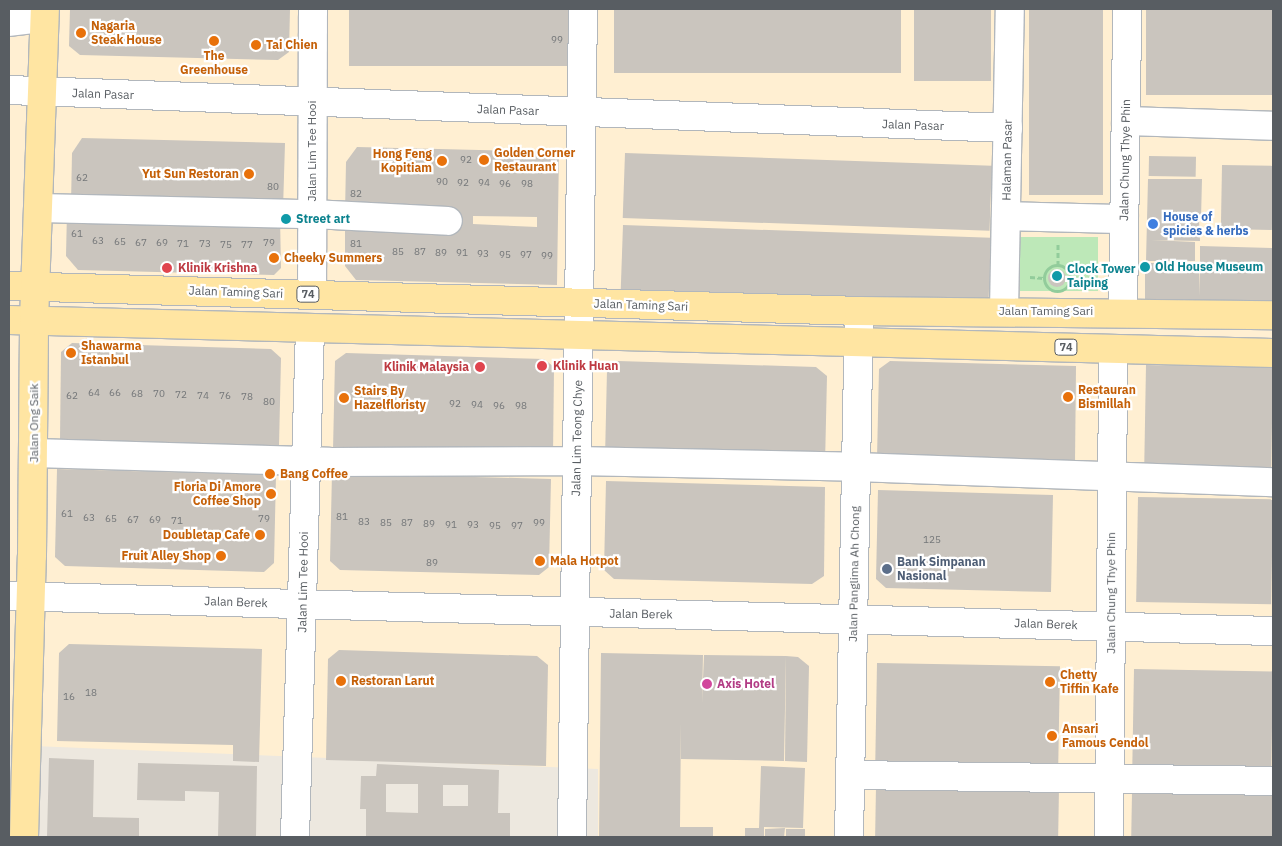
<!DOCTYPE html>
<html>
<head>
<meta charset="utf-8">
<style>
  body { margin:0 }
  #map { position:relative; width:1282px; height:846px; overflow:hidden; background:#ede8df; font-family:"IBM Plex Sans",sans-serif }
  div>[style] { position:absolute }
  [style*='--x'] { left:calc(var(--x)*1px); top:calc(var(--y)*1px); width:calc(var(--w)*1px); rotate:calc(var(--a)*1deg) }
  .commercial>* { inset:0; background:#ffefd2 }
  .green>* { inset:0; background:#bde8b8; transform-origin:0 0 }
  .building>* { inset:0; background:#cac5be; transform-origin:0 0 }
  .round { border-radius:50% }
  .path>* { height:3px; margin-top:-1.5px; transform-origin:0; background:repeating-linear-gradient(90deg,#92cc9b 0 5px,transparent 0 7.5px) }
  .path>.ring { margin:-1.5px; padding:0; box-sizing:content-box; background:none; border:3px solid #92cc9b; border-radius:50% }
  .roads { filter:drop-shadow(1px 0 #b2b7bc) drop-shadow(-1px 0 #b2b7bc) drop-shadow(0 1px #b2b7bc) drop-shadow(0 -1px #b2b7bc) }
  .minor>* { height:28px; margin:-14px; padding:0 14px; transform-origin:14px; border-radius:14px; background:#fff }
  .major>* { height:28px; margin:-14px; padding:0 14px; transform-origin:14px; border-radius:14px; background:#ffe5a2 }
  .dots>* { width:14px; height:14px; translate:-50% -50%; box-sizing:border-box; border:2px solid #fff; border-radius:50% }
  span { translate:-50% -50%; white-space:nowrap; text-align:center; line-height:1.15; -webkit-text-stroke:4.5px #fff; paint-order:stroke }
  .number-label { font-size:10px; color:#747779 }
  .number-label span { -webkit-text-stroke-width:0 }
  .shield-label span { padding:1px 4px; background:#fff; border:1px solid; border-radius:4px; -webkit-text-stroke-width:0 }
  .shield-label { font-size:11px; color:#585d62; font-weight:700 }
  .food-label { font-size:12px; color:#c56008; font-weight:700 }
  .left { translate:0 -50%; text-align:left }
  .right { translate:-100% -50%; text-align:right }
  .street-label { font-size:12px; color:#585d62 }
  .shop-label { font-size:12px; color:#366cbe; font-weight:700 }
  .culture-label { font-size:12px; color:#0d838f; font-weight:700 }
  .health-label { font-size:12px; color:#be3a42; font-weight:700 }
  .service-label { font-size:12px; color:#4e5e75; font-weight:700 }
  .hotel-label { font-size:12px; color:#b23c85; font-weight:700 }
  .frame { position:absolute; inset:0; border:10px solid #585d62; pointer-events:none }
</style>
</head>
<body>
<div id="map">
  <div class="commercial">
    <div style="clip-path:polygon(9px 9px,1273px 9px,1273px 837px,598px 837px,598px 769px,9px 745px)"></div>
  </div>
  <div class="green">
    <div style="left:1020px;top:237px;width:78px;height:54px"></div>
  </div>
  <div class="building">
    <div style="clip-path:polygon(70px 9px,290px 9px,289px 52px,278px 60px,80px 55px,69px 46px)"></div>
    <div style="left:349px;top:9px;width:220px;height:57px"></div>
    <div style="left:614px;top:9px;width:287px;height:64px"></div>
    <div style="left:914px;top:9px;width:77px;height:72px"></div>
    <div style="left:1029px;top:9px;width:74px;height:186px"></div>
    <div style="left:1146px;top:9px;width:127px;height:86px"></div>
    <div style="clip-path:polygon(82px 138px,285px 143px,283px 209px,71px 204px,72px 153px)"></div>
    <div style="clip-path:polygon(evenodd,357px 147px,559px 152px,557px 285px,356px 280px,345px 266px,345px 213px,346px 162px,357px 147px,473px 216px,537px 217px,537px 227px,473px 224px,473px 216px)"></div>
    <div style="left:625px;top:153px;width:367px;height:65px;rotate:2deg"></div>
    <div style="left:1149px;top:156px;width:47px;height:20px;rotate:1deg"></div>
    <div style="left:1222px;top:165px;width:51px;height:64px;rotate:1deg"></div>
    <div style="clip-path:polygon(1148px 179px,1202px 179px,1201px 219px,1154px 219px,1199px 220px,1200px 241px,1151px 240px,1195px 242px,1195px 261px,1146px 261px)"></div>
    <div style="clip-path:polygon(67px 211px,280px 217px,281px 268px,274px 275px,78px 270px,66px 256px)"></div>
    <div style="left:623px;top:225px;width:368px;height:65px;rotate:2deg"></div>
    <div style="clip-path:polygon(1200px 246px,1273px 248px,1273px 303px,1145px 301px,1145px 263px,1199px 263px,1200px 296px)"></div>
    <div class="round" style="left:1048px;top:269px;width:18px;height:18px"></div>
    <div style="clip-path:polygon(72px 343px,271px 349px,281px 358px,279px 446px,60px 440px,61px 352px)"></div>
    <div style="clip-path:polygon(346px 353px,544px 359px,554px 367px,553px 456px,333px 450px,335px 361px)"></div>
    <div style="clip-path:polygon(618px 361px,816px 367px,827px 376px,825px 464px,605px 458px,607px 370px)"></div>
    <div style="clip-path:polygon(890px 361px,1076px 366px,1075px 463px,877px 458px,879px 369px)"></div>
    <div style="left:1146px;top:365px;width:127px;height:105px;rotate:1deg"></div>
    <div style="clip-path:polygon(57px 469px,276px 475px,274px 563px,264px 572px,65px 566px,55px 557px)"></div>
    <div style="clip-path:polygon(332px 473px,551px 479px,549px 567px,539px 575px,340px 570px,330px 561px)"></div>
    <div style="clip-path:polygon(606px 481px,825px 487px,824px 576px,812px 584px,614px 579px,604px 570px)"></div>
    <div style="clip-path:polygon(878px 490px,1053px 495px,1051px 592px,886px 588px,876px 579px)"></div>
    <div style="left:1138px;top:497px;width:135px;height:105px;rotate:1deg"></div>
    <div style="clip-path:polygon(69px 644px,262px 649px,259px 762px,233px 761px,233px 745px,57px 741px,59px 653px)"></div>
    <div style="clip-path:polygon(339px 650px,537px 656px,548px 665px,546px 766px,326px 760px,328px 659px)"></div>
    <div style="clip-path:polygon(601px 653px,703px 655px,702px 703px,704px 655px,786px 656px,784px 761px,681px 759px,681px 722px,680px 827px,713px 827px,713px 837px,599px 837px)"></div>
    <div style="clip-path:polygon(786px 656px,798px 657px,809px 666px,807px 762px,785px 761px)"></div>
    <div style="left:877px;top:663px;width:183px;height:105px;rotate:1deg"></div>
    <div style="left:1134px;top:669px;width:139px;height:105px;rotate:1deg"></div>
    <div style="clip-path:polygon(49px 758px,94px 760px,93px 817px,139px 818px,139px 837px,47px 837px)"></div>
    <div style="clip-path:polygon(138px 763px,257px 766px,256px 837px,218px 837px,219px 792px,185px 791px,185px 801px,137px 800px)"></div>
    <div style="clip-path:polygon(evenodd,377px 764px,499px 770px,498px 813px,510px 813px,510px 837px,366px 837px,366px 809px,360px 809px,361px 776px,376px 776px,377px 764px,386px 784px,418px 784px,418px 813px,386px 812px,386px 784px,377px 764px,443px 785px,468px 785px,468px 806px,443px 806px,443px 785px)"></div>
    <div style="clip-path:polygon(761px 766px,805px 768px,803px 828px,764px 827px,764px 837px,745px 837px,745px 828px,759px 828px)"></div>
    <div style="left:876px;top:786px;width:183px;height:51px;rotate:1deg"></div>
    <div style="left:1132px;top:793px;width:141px;height:44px;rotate:1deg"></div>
    <div style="clip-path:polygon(785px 828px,784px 837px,765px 837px,765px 829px)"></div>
    <div style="left:786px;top:829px;width:19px;height:8px"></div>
  </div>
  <div class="path">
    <div style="--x:1058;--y:265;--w:22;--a:-90"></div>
    <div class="ring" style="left:1044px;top:265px;width:23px;height:23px"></div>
    <div style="--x:1030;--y:277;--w:14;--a:4"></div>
    <div style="--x:1069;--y:279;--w:29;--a:0"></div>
  </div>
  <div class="roads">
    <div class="minor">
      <div style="--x:9;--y:22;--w:35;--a:-7"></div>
      <div style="--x:9;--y:90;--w:1000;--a:2.18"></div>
      <div style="--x:1126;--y:121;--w:147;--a:1.9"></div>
      <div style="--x:39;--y:208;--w:273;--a:1.3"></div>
      <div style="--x:312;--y:214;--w:136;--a:2.9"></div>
      <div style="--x:1006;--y:216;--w:118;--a:1.5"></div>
      <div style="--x:312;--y:294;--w:285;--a:-89.8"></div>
      <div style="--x:1004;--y:311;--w:302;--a:-88.9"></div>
      <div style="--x:1123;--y:312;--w:303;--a:-89.2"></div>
      <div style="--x:34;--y:453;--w:295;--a:1.7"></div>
      <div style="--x:329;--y:462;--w:248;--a:-0.2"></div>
      <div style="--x:577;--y:461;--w:279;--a:1.2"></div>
      <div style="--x:856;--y:467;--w:417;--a:2.1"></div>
      <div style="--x:9;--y:596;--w:1264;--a:1.59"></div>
      <div style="--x:850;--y:775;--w:423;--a:0.8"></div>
      <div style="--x:295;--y:837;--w:509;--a:-88.31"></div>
      <div style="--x:572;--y:837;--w:828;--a:-89.24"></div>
      <div style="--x:849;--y:837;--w:526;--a:-88.91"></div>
      <div style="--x:1109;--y:837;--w:488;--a:-89.5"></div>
    </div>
    <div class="major">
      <div style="--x:9;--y:286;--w:850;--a:1.68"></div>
      <div style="--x:859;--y:311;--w:414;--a:0.6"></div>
      <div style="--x:9;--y:320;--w:1264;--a:1.5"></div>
      <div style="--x:24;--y:837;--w:281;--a:-88.4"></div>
      <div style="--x:32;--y:556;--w:235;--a:-89.5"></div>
      <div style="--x:34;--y:321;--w:312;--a:-88"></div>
    </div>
  </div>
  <div class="dots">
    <div style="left:81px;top:33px;background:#e8710a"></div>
    <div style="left:214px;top:41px;background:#e8710a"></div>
    <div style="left:256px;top:45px;background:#e8710a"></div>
    <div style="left:484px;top:160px;background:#e8710a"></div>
    <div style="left:442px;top:161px;background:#e8710a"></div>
    <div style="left:249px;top:174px;background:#e8710a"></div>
    <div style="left:286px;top:219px;background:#0f9aa8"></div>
    <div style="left:1153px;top:224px;background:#3f7fe0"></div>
    <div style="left:274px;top:258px;background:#e8710a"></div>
    <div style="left:1145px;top:267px;background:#0f9aa8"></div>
    <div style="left:167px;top:268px;background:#e0444e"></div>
    <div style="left:1057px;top:276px;background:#0f9aa8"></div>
    <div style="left:71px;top:353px;background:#e8710a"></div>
    <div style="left:542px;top:366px;background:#e0444e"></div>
    <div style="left:480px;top:367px;background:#e0444e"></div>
    <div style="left:1068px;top:397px;background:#e8710a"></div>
    <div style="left:344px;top:398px;background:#e8710a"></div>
    <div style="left:270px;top:474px;background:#e8710a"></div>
    <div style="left:271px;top:494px;background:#e8710a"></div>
    <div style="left:260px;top:535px;background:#e8710a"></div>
    <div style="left:221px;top:556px;background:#e8710a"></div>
    <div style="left:540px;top:561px;background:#e8710a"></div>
    <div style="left:887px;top:569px;background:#5c6f8a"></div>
    <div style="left:341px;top:681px;background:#e8710a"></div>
    <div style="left:1050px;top:682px;background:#e8710a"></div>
    <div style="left:707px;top:684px;background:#d1479c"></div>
    <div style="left:1052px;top:736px;background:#e8710a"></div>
  </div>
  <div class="number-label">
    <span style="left:557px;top:40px">99</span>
    <span style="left:466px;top:160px">92</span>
    <span style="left:82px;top:178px">62</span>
    <span style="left:442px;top:182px">90</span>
    <span style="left:463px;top:183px">92</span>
    <span style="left:484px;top:183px">94</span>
    <span style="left:505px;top:184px">96</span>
    <span style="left:527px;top:184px">98</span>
    <span style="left:273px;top:187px">80</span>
    <span style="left:356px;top:194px">82</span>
    <span style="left:77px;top:234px">61</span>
    <span style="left:98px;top:241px">63</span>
    <span style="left:120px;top:242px">65</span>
    <span style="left:141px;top:243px">67</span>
    <span style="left:162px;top:243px">69</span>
    <span style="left:269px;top:243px">79</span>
    <span style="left:183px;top:244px">71</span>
    <span style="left:205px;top:244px">73</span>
    <span style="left:356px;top:244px">81</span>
    <span style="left:226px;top:245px">75</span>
    <span style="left:247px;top:245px">77</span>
    <span style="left:398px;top:252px">85</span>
    <span style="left:420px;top:252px">87</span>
    <span style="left:441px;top:253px">89</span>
    <span style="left:462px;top:253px">91</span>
    <span style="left:483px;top:254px">93</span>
    <span style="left:505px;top:255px">95</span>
    <span style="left:526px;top:255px">97</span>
    <span style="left:547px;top:256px">99</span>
    <span style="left:94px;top:393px">64</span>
    <span style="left:115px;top:393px">66</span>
    <span style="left:137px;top:394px">68</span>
    <span style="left:159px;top:394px">70</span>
    <span style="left:181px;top:395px">72</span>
    <span style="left:72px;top:396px">62</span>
    <span style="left:203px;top:396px">74</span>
    <span style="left:225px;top:396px">76</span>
    <span style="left:247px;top:397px">78</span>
    <span style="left:269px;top:402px">80</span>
    <span style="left:455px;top:404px">92</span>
    <span style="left:477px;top:405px">94</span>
    <span style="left:499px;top:406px">96</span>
    <span style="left:521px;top:406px">98</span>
    <span style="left:67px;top:514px">61</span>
    <span style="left:342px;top:517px">81</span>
    <span style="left:89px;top:518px">63</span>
    <span style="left:111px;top:519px">65</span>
    <span style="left:264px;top:519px">79</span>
    <span style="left:133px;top:520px">67</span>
    <span style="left:155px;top:520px">69</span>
    <span style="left:177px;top:521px">71</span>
    <span style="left:364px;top:522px">83</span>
    <span style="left:386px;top:523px">85</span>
    <span style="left:407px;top:523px">87</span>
    <span style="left:539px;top:523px">99</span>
    <span style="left:429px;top:524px">89</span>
    <span style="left:451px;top:525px">91</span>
    <span style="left:473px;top:525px">93</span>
    <span style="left:495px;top:526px">95</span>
    <span style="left:517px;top:526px">97</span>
    <span style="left:932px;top:540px">125</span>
    <span style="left:432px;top:563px">89</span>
    <span style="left:91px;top:693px">18</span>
    <span style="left:69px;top:697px">16</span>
  </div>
  <div class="shield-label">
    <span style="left:308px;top:294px">74</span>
    <span style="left:1066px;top:347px">74</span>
  </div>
  <div class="food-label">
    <span class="left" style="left:91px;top:33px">Nagaria<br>Steak House</span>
    <span class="left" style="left:266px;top:45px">Tai Chien</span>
    <span style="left:214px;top:63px">The<br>Greenhouse</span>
    <span class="left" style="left:494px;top:160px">Golden Corner<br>Restaurant</span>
    <span class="right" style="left:432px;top:161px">Hong Feng<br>Kopitiam</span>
    <span class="right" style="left:239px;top:174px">Yut Sun Restoran</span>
    <span class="left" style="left:284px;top:258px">Cheeky Summers</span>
    <span class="left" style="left:81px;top:353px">Shawarma<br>Istanbul</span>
    <span class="left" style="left:1078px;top:397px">Restauran<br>Bismillah</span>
    <span class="left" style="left:354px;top:398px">Stairs By<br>Hazelfloristy</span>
    <span class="left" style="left:280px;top:474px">Bang Coffee</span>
    <span class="right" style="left:261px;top:494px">Floria Di Amore<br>Coffee Shop</span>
    <span class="right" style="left:250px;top:535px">Doubletap Cafe</span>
    <span class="right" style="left:211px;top:556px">Fruit Alley Shop</span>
    <span class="left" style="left:550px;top:561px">Mala Hotpot</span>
    <span class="left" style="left:1060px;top:682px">Chetty<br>Tiffin Kafe</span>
    <span class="left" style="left:351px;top:681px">Restoran Larut</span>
    <span class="left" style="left:1062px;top:736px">Ansari<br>Famous Cendol</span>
  </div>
  <div class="street-label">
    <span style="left:103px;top:94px;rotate:2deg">Jalan Pasar</span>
    <span style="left:508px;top:110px;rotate:2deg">Jalan Pasar</span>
    <span style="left:913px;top:125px;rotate:2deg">Jalan Pasar</span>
    <span style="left:312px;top:151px;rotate:-90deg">Jalan Lim Tee Hooi</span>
    <span style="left:1007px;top:160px;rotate:-89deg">Halaman Pasar</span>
    <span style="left:1125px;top:160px;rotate:-89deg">Jalan Chung Thye Phin</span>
    <span style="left:236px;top:292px;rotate:2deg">Jalan Taming Sari</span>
    <span style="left:641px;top:305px;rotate:2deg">Jalan Taming Sari</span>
    <span style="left:1046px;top:311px">Jalan Taming Sari</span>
    <span style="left:34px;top:423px;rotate:-90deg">Jalan Ong Saik</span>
    <span style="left:577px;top:438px;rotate:-89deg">Jalan Lim Teong Chye</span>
    <span style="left:854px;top:574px;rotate:-89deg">Jalan Panglima Ah Chong</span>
    <span style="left:303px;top:582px;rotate:-89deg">Jalan Lim Tee Hooi</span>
    <span style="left:1111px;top:593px;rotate:-90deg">Jalan Chung Thye Phin</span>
    <span style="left:236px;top:602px;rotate:2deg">Jalan Berek</span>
    <span style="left:641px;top:614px;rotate:1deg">Jalan Berek</span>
    <span style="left:1046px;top:624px;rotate:2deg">Jalan Berek</span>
  </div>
  <div class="shop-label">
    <span class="left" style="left:1163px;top:224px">House of<br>spicies &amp; herbs</span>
  </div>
  <div class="culture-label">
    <span class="left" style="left:296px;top:219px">Street art</span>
    <span class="left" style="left:1155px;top:267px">Old House Museum</span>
    <span class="left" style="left:1067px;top:276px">Clock Tower<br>Taiping</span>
  </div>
  <div class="health-label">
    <span class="left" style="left:178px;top:268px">Klinik Krishna</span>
    <span class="left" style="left:553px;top:366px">Klinik Huan</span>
    <span class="right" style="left:469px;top:367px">Klinik Malaysia</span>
  </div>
  <div class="service-label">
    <span class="left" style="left:897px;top:569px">Bank Simpanan<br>Nasional</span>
  </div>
  <div class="hotel-label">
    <span class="left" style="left:717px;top:684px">Axis Hotel</span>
  </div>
  <div class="frame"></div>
</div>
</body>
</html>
